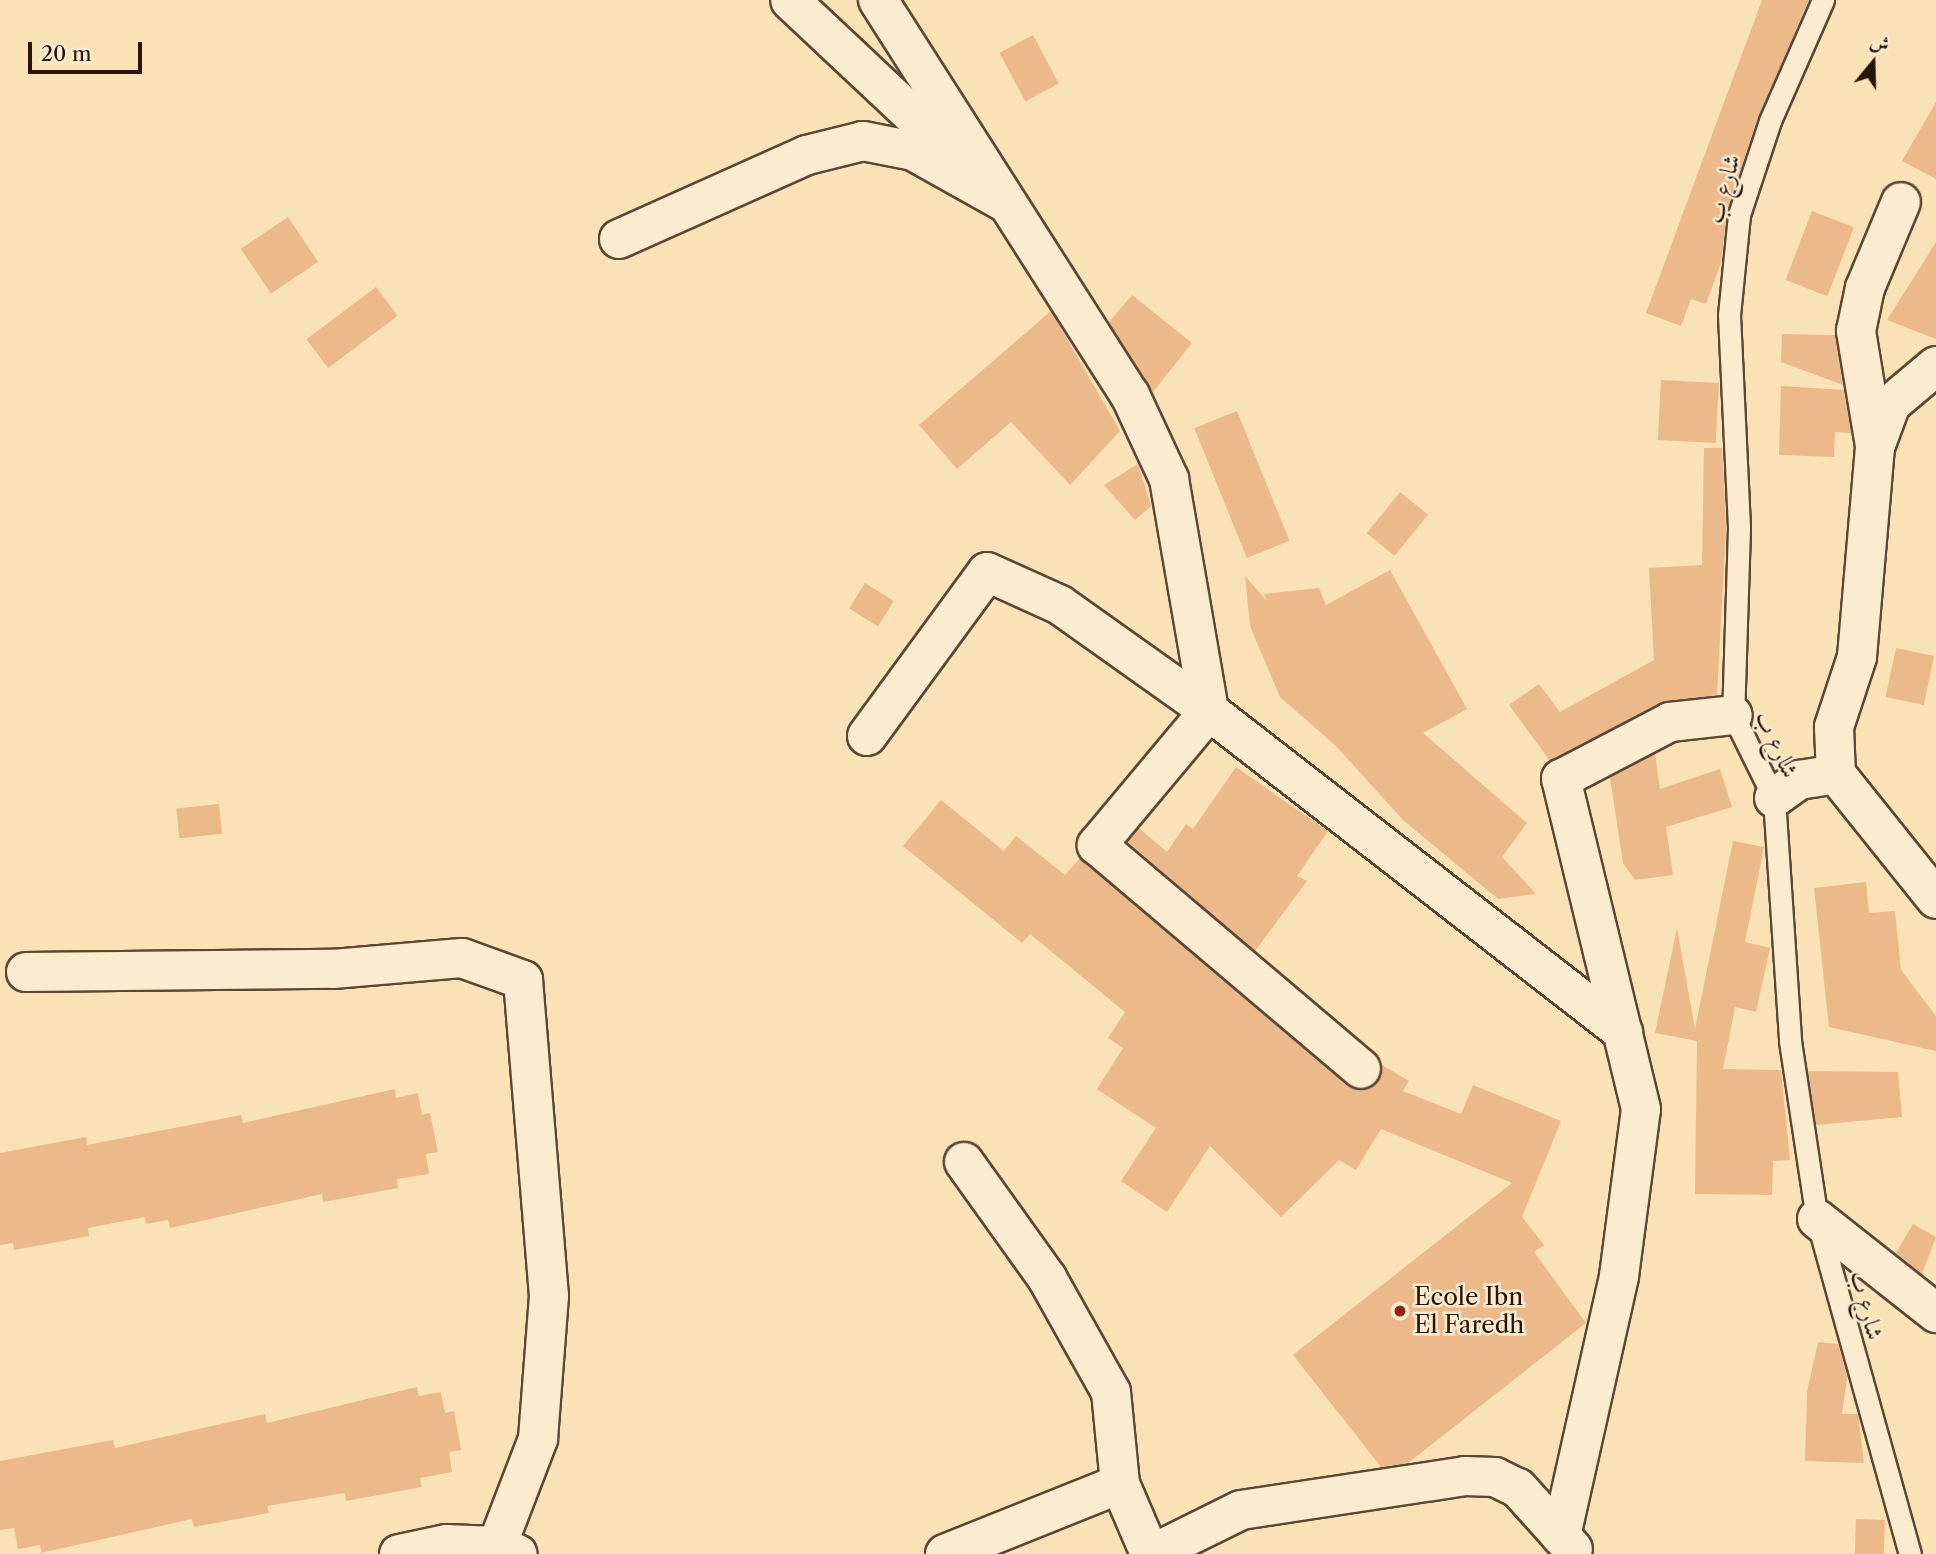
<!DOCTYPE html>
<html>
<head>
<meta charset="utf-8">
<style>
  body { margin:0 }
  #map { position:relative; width:1936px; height:1554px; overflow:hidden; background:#f9e2b5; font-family:"Libre Caslon Text",Amiri,serif }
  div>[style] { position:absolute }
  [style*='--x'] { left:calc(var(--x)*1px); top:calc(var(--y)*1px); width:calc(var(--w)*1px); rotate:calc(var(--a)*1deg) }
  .building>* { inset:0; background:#ecb98b; transform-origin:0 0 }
  .roads { filter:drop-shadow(2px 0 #5c4736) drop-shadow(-2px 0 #5c4736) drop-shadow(0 2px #5c4736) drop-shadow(0 -2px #5c4736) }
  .service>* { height:21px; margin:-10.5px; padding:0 10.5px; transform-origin:10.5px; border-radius:10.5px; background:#fbeccf }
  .minor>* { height:38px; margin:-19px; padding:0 19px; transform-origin:19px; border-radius:19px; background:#fbeccf }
  .dots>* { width:19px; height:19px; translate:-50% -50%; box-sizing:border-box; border:4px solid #fbeccf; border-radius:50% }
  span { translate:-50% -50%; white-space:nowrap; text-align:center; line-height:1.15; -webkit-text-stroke:5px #fbeccf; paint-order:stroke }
  .street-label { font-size:24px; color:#28130b }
  .poi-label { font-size:24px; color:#28130b }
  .left { translate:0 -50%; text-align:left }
  .north { position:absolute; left:1838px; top:28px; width:70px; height:70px; -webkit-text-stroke:5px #fbeccf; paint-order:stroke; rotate:19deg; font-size:19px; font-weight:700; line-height:28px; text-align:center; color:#28130b }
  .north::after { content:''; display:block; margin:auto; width:24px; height:32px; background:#28130b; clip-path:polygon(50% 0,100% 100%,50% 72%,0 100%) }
  .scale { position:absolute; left:28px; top:42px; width:114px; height:32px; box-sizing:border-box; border:4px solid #28130b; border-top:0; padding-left:9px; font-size:21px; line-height:24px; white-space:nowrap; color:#28130b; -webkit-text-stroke:5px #fbeccf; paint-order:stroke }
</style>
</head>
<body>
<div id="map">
  <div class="building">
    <div style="clip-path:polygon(1762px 0,1809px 0,1758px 117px,1727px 211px,1721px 263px,1706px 304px,1691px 299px,1681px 326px,1646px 313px)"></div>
    <div style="left:1033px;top:35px;width:55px;height:38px;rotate:62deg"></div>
    <div style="clip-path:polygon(1936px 102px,1936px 179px,1902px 161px)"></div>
    <div style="left:1812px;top:211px;width:45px;height:74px;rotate:21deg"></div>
    <div style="left:288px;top:217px;width:54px;height:57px;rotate:56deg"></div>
    <div style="clip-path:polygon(1936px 242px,1936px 339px,1887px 320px)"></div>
    <div style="left:376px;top:287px;width:36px;height:87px;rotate:53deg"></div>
    <div style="clip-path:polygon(1132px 295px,1192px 343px,1153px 392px,1109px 322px)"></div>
    <div style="clip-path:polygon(1051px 311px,1120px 431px,1070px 485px,1011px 422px,957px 469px,919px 425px)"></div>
    <div style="clip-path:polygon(1782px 334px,1835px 335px,1843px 385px,1781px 362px)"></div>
    <div style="left:1661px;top:380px;width:58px;height:60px;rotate:3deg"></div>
    <div style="clip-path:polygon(1781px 386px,1844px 390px,1851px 433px,1835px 432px,1834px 457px,1779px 455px)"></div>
    <div style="left:1237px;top:411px;width:140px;height:46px;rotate:68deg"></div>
    <div style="clip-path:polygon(1704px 448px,1722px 448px,1726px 528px,1717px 695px,1660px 703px,1550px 761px,1509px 705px,1539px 684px,1560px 712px,1654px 660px,1649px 568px,1702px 565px)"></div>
    <div style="clip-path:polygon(1138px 464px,1151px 506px,1135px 520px,1104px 485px)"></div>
    <div style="left:1400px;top:492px;width:36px;height:53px;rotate:39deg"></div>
    <div style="clip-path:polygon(1390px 570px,1467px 709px,1423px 733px,1527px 823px,1502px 857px,1536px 894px,1498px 899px,1403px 820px,1336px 746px,1280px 697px,1250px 626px,1245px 576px,1267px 601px,1264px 594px,1319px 588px,1326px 605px)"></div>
    <div style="left:865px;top:583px;width:34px;height:30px;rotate:32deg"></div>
    <div style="left:1896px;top:648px;width:39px;height:50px;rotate:12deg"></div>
    <div style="clip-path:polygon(1655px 754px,1660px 789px,1720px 769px,1732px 807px,1666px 827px,1673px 875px,1635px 880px,1623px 863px,1610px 778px)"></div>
    <div style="clip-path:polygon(1236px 767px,1328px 831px,1297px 876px,1307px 881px,1255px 951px,1128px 842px,1139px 828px,1167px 852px,1186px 824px,1193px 829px)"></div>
    <div style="clip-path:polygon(941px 800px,1004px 851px,1016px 836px,1065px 875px,1080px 858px,1347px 1086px,1369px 1089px,1382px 1065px,1409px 1081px,1403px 1091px,1461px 1114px,1473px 1085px,1561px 1121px,1522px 1217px,1544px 1245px,1534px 1252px,1586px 1323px,1408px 1463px,1381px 1467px,1293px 1355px,1512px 1183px,1381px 1129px,1356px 1170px,1339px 1160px,1281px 1217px,1210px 1146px,1167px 1212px,1121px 1181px,1156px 1128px,1097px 1089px,1123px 1048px,1108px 1038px,1125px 1012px,1030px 934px,1022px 943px,903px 846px)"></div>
    <div style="left:219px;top:804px;width:30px;height:43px;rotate:84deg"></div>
    <div style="clip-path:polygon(1733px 841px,1764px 847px,1745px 942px,1770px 948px,1756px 1012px,1735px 1007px,1723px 1069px,1781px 1070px,1790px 1160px,1773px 1161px,1772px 1195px,1695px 1194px,1697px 1041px,1655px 1033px,1677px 928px,1695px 1029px)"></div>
    <div style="clip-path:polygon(1866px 882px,1869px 913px,1895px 911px,1901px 970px,1936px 1016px,1936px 1051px,1829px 1027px,1814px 888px)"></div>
    <div style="clip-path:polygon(1808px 1071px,1898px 1072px,1902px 1117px,1816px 1125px)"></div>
    <div style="clip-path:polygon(395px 1089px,396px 1098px,418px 1093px,422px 1115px,430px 1113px,438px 1152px,426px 1154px,429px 1174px,397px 1179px,398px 1188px,323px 1202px,322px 1194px,170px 1228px,168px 1220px,146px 1224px,145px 1217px,88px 1228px,89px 1236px,14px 1250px,13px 1243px,0 1245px,0 1153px,86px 1137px,87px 1145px,241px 1115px,243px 1123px)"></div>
    <div style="clip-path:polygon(1913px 1224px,1936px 1237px,1922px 1274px,1896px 1253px)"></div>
    <div style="clip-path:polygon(1818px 1342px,1838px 1344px,1847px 1377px,1842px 1414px,1858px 1414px,1864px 1463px,1805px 1461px,1807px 1392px)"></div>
    <div style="clip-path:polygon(417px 1387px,419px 1396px,441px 1392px,445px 1413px,454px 1411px,461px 1450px,449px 1452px,452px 1472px,420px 1478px,422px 1487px,346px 1501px,345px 1493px,267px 1506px,269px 1513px,194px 1527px,192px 1519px,41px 1553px,40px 1545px,18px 1549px,14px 1528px,0 1530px,0 1461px,113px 1440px,115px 1448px,265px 1414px,267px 1423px)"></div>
    <div style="left:1856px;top:1519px;width:29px;height:35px;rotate:2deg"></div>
  </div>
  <div class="roads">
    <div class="service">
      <div style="--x:1823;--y:0;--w:132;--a:113.7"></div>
      <div style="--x:1770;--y:121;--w:99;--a:108.3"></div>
      <div style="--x:1739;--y:215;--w:100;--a:95.7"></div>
      <div style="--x:1729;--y:315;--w:213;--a:87.3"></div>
      <div style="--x:1739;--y:528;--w:187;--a:91.8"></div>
      <div style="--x:1733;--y:715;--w:93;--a:63.7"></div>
      <div style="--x:1774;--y:798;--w:244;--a:86.2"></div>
      <div style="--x:1790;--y:1041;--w:180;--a:81.4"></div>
      <div style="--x:1817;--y:1219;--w:348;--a:74.5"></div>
    </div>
    <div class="minor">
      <div style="--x:878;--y:0;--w:469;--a:57.5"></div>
      <div style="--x:1130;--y:395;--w:93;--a:65.1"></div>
      <div style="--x:1169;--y:479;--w:235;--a:80.2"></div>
      <div style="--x:1209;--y:711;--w:175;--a:129.9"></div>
      <div style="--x:1097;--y:845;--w:346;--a:40.3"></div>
      <div style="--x:619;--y:239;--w:206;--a:-24.1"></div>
      <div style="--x:807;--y:155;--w:58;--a:-14"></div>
      <div style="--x:863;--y:141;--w:51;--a:11.3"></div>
      <div style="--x:913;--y:151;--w:107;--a:29.2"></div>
      <div style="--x:1006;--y:203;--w:296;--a:-136.8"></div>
      <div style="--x:1936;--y:366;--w:59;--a:139.8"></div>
      <div style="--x:1891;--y:404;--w:46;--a:110.4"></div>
      <div style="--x:1875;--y:447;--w:211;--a:94.9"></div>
      <div style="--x:1857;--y:657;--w:74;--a:108.2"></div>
      <div style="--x:1834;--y:727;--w:47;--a:87.6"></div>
      <div style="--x:1836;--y:774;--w:160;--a:51.3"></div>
      <div style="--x:1875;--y:446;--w:117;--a:-99.4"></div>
      <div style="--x:1856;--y:331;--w:44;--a:-78.2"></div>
      <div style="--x:1865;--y:288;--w:93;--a:-67.3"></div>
      <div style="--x:867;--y:736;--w:203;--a:-53.8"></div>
      <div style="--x:987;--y:572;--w:80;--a:24.3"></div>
      <div style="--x:1060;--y:605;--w:183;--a:35.4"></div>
      <div style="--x:1209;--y:711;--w:524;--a:37.79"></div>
      <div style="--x:1774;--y:798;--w:31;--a:-36"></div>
      <div style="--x:1799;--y:780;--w:37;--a:-9"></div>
      <div style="--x:26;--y:972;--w:307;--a:-0.6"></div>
      <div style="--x:333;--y:969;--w:129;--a:-4.9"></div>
      <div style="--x:462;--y:958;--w:65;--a:19.8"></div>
      <div style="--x:523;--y:980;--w:317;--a:85.3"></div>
      <div style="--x:549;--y:1296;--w:143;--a:94.4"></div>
      <div style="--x:538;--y:1439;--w:115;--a:111"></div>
      <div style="--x:964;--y:1162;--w:143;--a:54.4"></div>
      <div style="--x:1047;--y:1278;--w:131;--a:60.7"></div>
      <div style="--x:1111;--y:1392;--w:92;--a:84.4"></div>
      <div style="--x:1120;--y:1484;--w:76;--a:66.8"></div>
      <div style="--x:1817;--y:1219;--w:152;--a:38.3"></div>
      <div style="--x:1561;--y:1536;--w:266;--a:-77.4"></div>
      <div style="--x:1619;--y:1276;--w:168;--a:-82.5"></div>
      <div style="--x:1641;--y:1109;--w:340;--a:-103.6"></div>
      <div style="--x:1561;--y:779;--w:123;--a:-27.6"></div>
      <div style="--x:1670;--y:722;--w:63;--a:-6.3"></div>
      <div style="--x:399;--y:1554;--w:48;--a:-12"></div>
      <div style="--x:446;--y:1544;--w:51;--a:2.2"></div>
      <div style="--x:497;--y:1546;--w:22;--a:21"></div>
      <div style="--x:945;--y:1554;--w:188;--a:-21.8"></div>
      <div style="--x:1152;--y:1554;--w:99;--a:-26.3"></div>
      <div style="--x:1241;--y:1510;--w:227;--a:-8.6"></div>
      <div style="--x:1465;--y:1476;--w:30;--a:2"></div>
      <div style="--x:1495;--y:1477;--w:25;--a:26"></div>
      <div style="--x:1518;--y:1488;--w:82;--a:48"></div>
    </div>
  </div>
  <div class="dots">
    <div style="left:1400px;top:1311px;background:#8f2418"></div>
  </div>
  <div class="street-label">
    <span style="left:1723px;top:189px;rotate:-75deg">شارع ب</span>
    <span style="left:1777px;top:744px;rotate:65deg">شارع ب</span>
    <span style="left:1867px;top:1305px;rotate:75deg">شارع ب</span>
  </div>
  <div class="poi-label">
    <span class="left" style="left:1414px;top:1311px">Ecole Ibn<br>El Faredh</span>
  </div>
  <div class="north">ش</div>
  <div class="scale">20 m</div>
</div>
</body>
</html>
